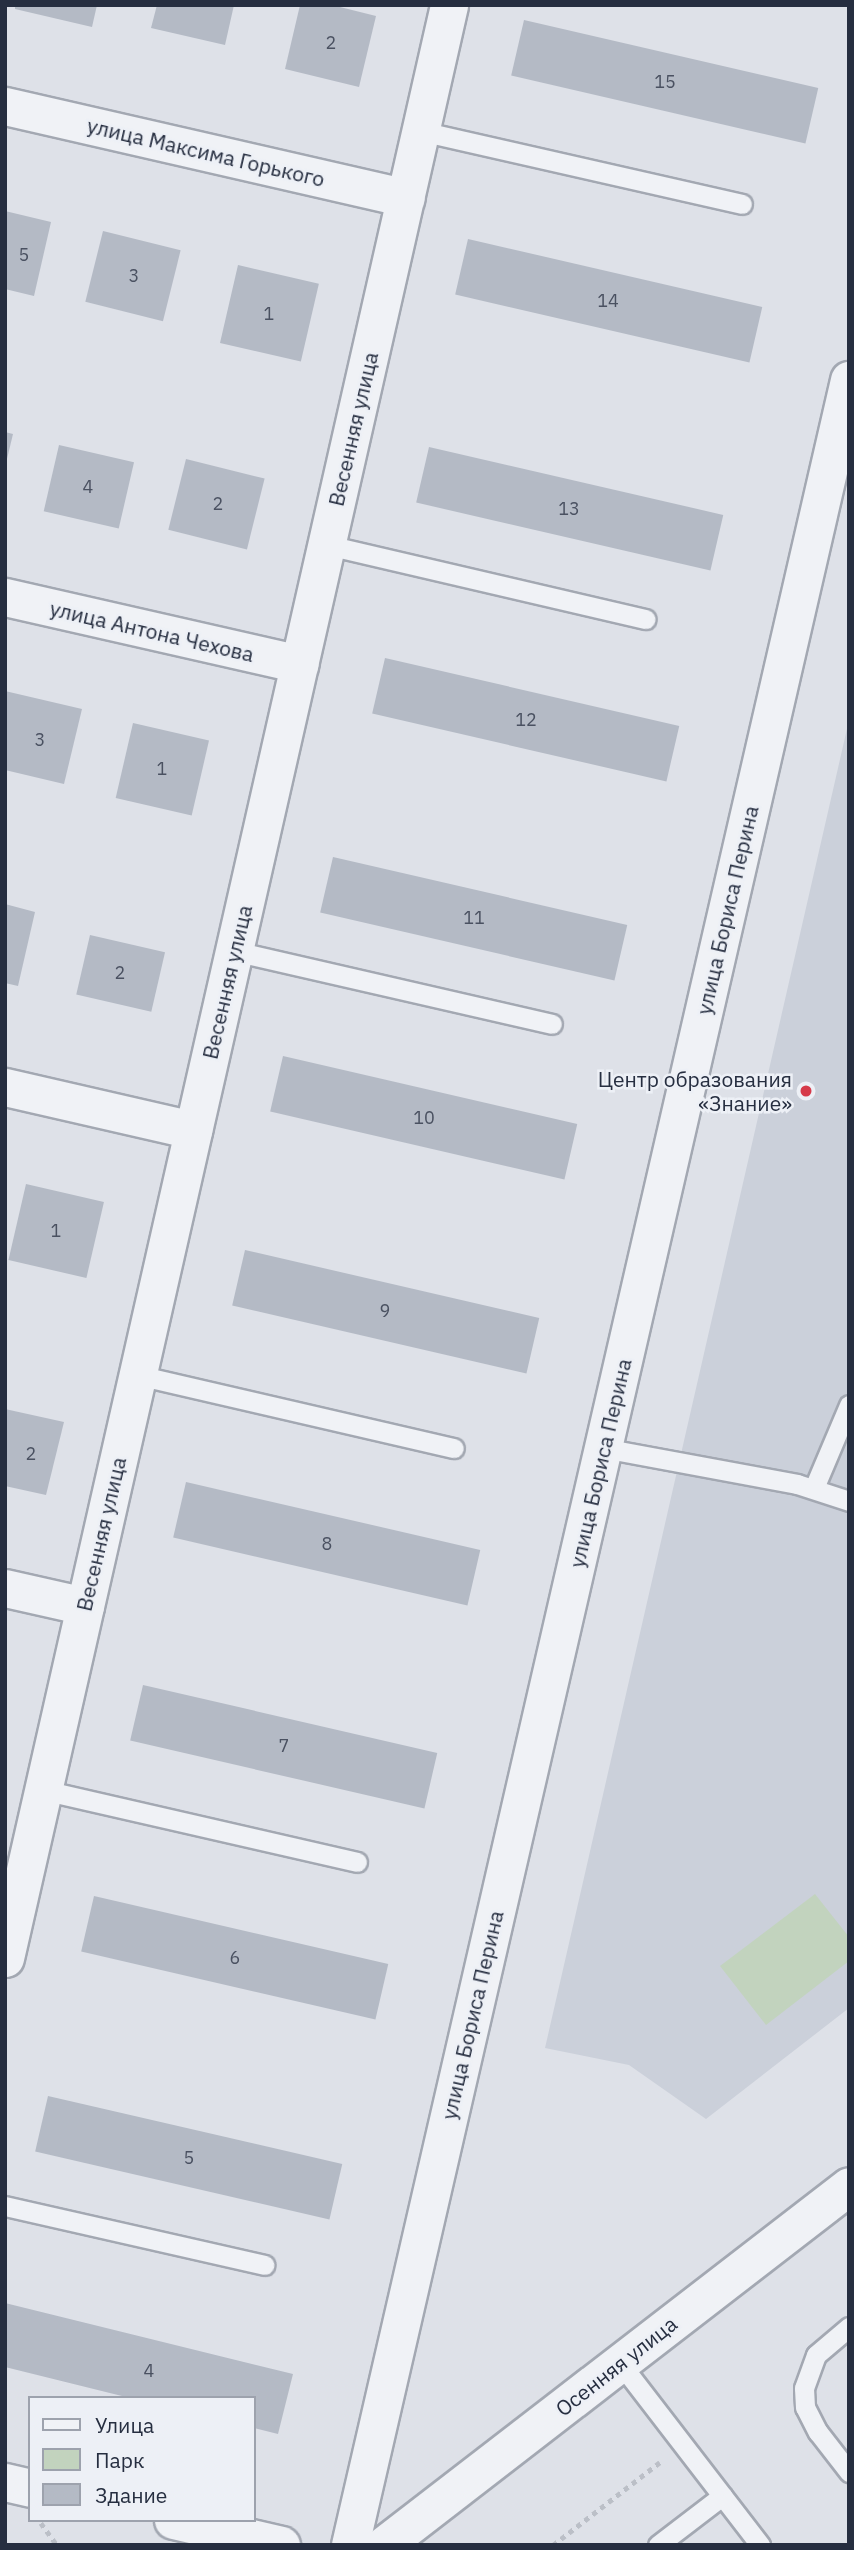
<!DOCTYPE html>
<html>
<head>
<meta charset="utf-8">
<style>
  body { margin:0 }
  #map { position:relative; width:854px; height:2550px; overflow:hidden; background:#dee1e8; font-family:"IBM Plex Sans",sans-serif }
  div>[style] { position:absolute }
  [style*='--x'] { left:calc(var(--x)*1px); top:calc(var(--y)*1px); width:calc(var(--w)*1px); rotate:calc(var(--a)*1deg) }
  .built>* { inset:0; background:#cbd0da }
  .green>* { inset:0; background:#c2d3be }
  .building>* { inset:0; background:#b4bac5; transform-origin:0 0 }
  .path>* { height:4.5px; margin-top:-2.25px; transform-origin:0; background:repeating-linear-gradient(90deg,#bbbfc7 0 5px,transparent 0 10px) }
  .roads { filter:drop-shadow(2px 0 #a3a8b2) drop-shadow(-2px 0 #a3a8b2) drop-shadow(0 2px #a3a8b2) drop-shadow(0 -2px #a3a8b2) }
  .service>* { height:19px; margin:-9.5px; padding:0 9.5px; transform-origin:9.5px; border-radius:9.5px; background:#f0f2f6 }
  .minor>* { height:37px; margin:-18.5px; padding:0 18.5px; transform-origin:18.5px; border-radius:18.5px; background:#f0f2f6 }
  .dots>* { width:19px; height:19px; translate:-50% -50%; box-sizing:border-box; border:4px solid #edf0f6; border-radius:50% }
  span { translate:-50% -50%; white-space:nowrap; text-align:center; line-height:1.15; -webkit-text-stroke:5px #edf0f6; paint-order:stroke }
  .number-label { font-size:18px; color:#4a5161 }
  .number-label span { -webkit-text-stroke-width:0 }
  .street-label { font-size:21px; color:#262e40 }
  .poi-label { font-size:21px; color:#262e40 }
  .right { translate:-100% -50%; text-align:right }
  .frame { position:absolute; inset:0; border:7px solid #262e40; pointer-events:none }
  .legend { position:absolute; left:28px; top:2396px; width:228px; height:126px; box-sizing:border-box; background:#edf0f6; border:2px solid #9da2ad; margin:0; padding:9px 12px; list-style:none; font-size:21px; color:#262e40 }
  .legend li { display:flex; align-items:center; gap:14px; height:35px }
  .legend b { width:35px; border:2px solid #9da2ad }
</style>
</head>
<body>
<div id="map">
  <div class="built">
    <div style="clip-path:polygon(849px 720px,849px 2008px,706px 2119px,629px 2065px,545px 2048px)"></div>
  </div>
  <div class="green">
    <div style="clip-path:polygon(815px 1894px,849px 1937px,849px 1961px,766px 2025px,720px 1966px)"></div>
  </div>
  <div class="building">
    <div style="clip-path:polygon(15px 5px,97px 5px,92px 27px,15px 9px)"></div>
    <div style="clip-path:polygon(157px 5px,234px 5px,225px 45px,151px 28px)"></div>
    <div style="clip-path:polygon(300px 5px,332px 5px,376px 16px,359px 87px,285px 69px)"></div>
    <div style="left:524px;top:20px;width:302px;height:57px;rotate:13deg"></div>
    <div style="clip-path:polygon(5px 211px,51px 222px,34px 296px,5px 289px)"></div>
    <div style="left:103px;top:231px;width:80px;height:73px;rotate:14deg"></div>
    <div style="left:468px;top:239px;width:302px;height:57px;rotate:13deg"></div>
    <div style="left:238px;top:265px;width:83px;height:80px;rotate:13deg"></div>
    <div style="clip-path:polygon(5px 432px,13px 434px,6px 463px,5px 463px)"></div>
    <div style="left:59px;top:445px;width:77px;height:68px;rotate:13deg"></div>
    <div style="left:429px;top:447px;width:302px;height:57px;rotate:13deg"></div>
    <div style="left:186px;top:459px;width:81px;height:73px;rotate:14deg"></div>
    <div style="left:385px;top:658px;width:302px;height:57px;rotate:13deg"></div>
    <div style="clip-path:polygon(5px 691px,82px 709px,64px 784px,5px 770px)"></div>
    <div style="left:133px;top:723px;width:78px;height:77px;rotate:13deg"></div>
    <div style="left:333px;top:857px;width:302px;height:57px;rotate:13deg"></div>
    <div style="clip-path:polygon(5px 904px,35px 912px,18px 986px,5px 983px)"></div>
    <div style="left:90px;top:935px;width:77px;height:61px;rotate:13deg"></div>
    <div style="left:283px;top:1056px;width:302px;height:57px;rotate:13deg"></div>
    <div style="left:26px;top:1184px;width:80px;height:78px;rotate:13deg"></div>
    <div style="left:245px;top:1250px;width:302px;height:57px;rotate:13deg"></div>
    <div style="clip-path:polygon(5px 1409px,64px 1422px,46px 1495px,5px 1486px)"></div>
    <div style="left:186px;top:1482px;width:302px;height:57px;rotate:13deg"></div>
    <div style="left:143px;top:1685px;width:302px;height:57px;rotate:13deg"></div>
    <div style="left:94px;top:1896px;width:302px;height:57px;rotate:13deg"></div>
    <div style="left:48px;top:2096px;width:302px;height:57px;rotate:13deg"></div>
    <div style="clip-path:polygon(5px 2303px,293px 2374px,278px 2434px,254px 2428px,254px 2398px,130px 2398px,5px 2367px)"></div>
  </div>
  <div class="path">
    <div style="--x:41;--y:2523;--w:27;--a:54"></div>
    <div style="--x:553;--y:2545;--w:135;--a:-37.8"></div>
  </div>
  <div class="roads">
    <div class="service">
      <div style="--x:421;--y:131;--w:329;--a:12.8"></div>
      <div style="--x:327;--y:545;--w:327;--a:13.1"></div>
      <div style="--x:234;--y:951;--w:326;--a:12.9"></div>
      <div style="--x:137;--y:1375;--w:325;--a:13"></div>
      <div style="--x:603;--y:1448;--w:197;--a:10.5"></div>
      <div style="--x:797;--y:1484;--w:55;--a:18.1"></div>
      <div style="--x:814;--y:1488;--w:90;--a:-67.1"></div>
      <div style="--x:43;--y:1790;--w:322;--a:12.9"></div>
      <div style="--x:5;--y:2206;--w:266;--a:12.8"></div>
      <div style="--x:849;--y:2327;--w:43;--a:139.7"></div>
      <div style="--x:816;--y:2355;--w:35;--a:110"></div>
      <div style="--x:804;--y:2388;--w:19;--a:87"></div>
      <div style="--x:805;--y:2407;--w:28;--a:63"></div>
      <div style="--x:818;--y:2432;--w:51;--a:52.2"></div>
      <div style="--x:620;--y:2363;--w:230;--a:52.4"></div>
      <div style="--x:658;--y:2545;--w:81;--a:-37.4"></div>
    </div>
    <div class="minor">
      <div style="--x:5;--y:106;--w:411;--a:12.9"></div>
      <div style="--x:5;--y:597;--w:302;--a:12.8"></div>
      <div style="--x:5;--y:1087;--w:193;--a:12.9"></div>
      <div style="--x:5;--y:1588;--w:82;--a:12.7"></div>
      <div style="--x:5;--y:1958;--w:2003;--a:-77.19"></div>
      <div style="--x:5;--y:2482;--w:26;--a:13"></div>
      <div style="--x:173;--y:2520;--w:111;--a:13"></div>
      <div style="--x:350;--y:2545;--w:2222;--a:-77.02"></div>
      <div style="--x:384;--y:2545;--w:587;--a:-37.67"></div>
    </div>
  </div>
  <div class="dots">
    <div style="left:806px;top:1091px;background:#d63a4a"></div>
  </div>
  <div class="number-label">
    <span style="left:331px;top:43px">2</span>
    <span style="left:665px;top:82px">15</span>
    <span style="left:24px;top:255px">5</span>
    <span style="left:134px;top:276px">3</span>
    <span style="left:608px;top:301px">14</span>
    <span style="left:269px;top:314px">1</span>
    <span style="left:88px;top:487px">4</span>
    <span style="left:218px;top:504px">2</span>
    <span style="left:569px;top:509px">13</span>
    <span style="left:526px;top:720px">12</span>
    <span style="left:40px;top:740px">3</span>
    <span style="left:162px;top:769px">1</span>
    <span style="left:474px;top:918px">11</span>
    <span style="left:120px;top:973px">2</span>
    <span style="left:424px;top:1118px">10</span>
    <span style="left:56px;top:1231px">1</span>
    <span style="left:385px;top:1311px">9</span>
    <span style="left:31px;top:1454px">2</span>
    <span style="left:327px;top:1544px">8</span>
    <span style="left:284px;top:1746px">7</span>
    <span style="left:235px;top:1958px">6</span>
    <span style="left:189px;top:2158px">5</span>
    <span style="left:149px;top:2371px">4</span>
  </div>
  <div class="street-label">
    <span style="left:206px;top:152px;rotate:13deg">улица Максима Горького</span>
    <span style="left:353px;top:429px;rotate:-77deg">Весенняя улица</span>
    <span style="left:152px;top:631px;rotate:13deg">улица Антона Чехова</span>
    <span style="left:727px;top:910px;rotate:-77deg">улица Бориса Перина</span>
    <span style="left:227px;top:982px;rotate:-77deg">Весенняя улица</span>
    <span style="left:600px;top:1463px;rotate:-77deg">улица Бориса Перина</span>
    <span style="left:101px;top:1534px;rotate:-77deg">Весенняя улица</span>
    <span style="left:472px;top:2015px;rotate:-77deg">улица Бориса Перина</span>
    <span style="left:616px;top:2366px;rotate:-38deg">Осенняя улица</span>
  </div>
  <div class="poi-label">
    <span class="right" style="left:792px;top:1091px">Центр образования<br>«Знание»</span>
  </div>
  <div class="frame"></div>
  <ul class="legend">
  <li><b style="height:9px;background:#f0f2f6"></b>Улица</li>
  <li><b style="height:19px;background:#c2d3be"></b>Парк</li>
  <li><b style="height:19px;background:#b4bac5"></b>Здание</li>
  </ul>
</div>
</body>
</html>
